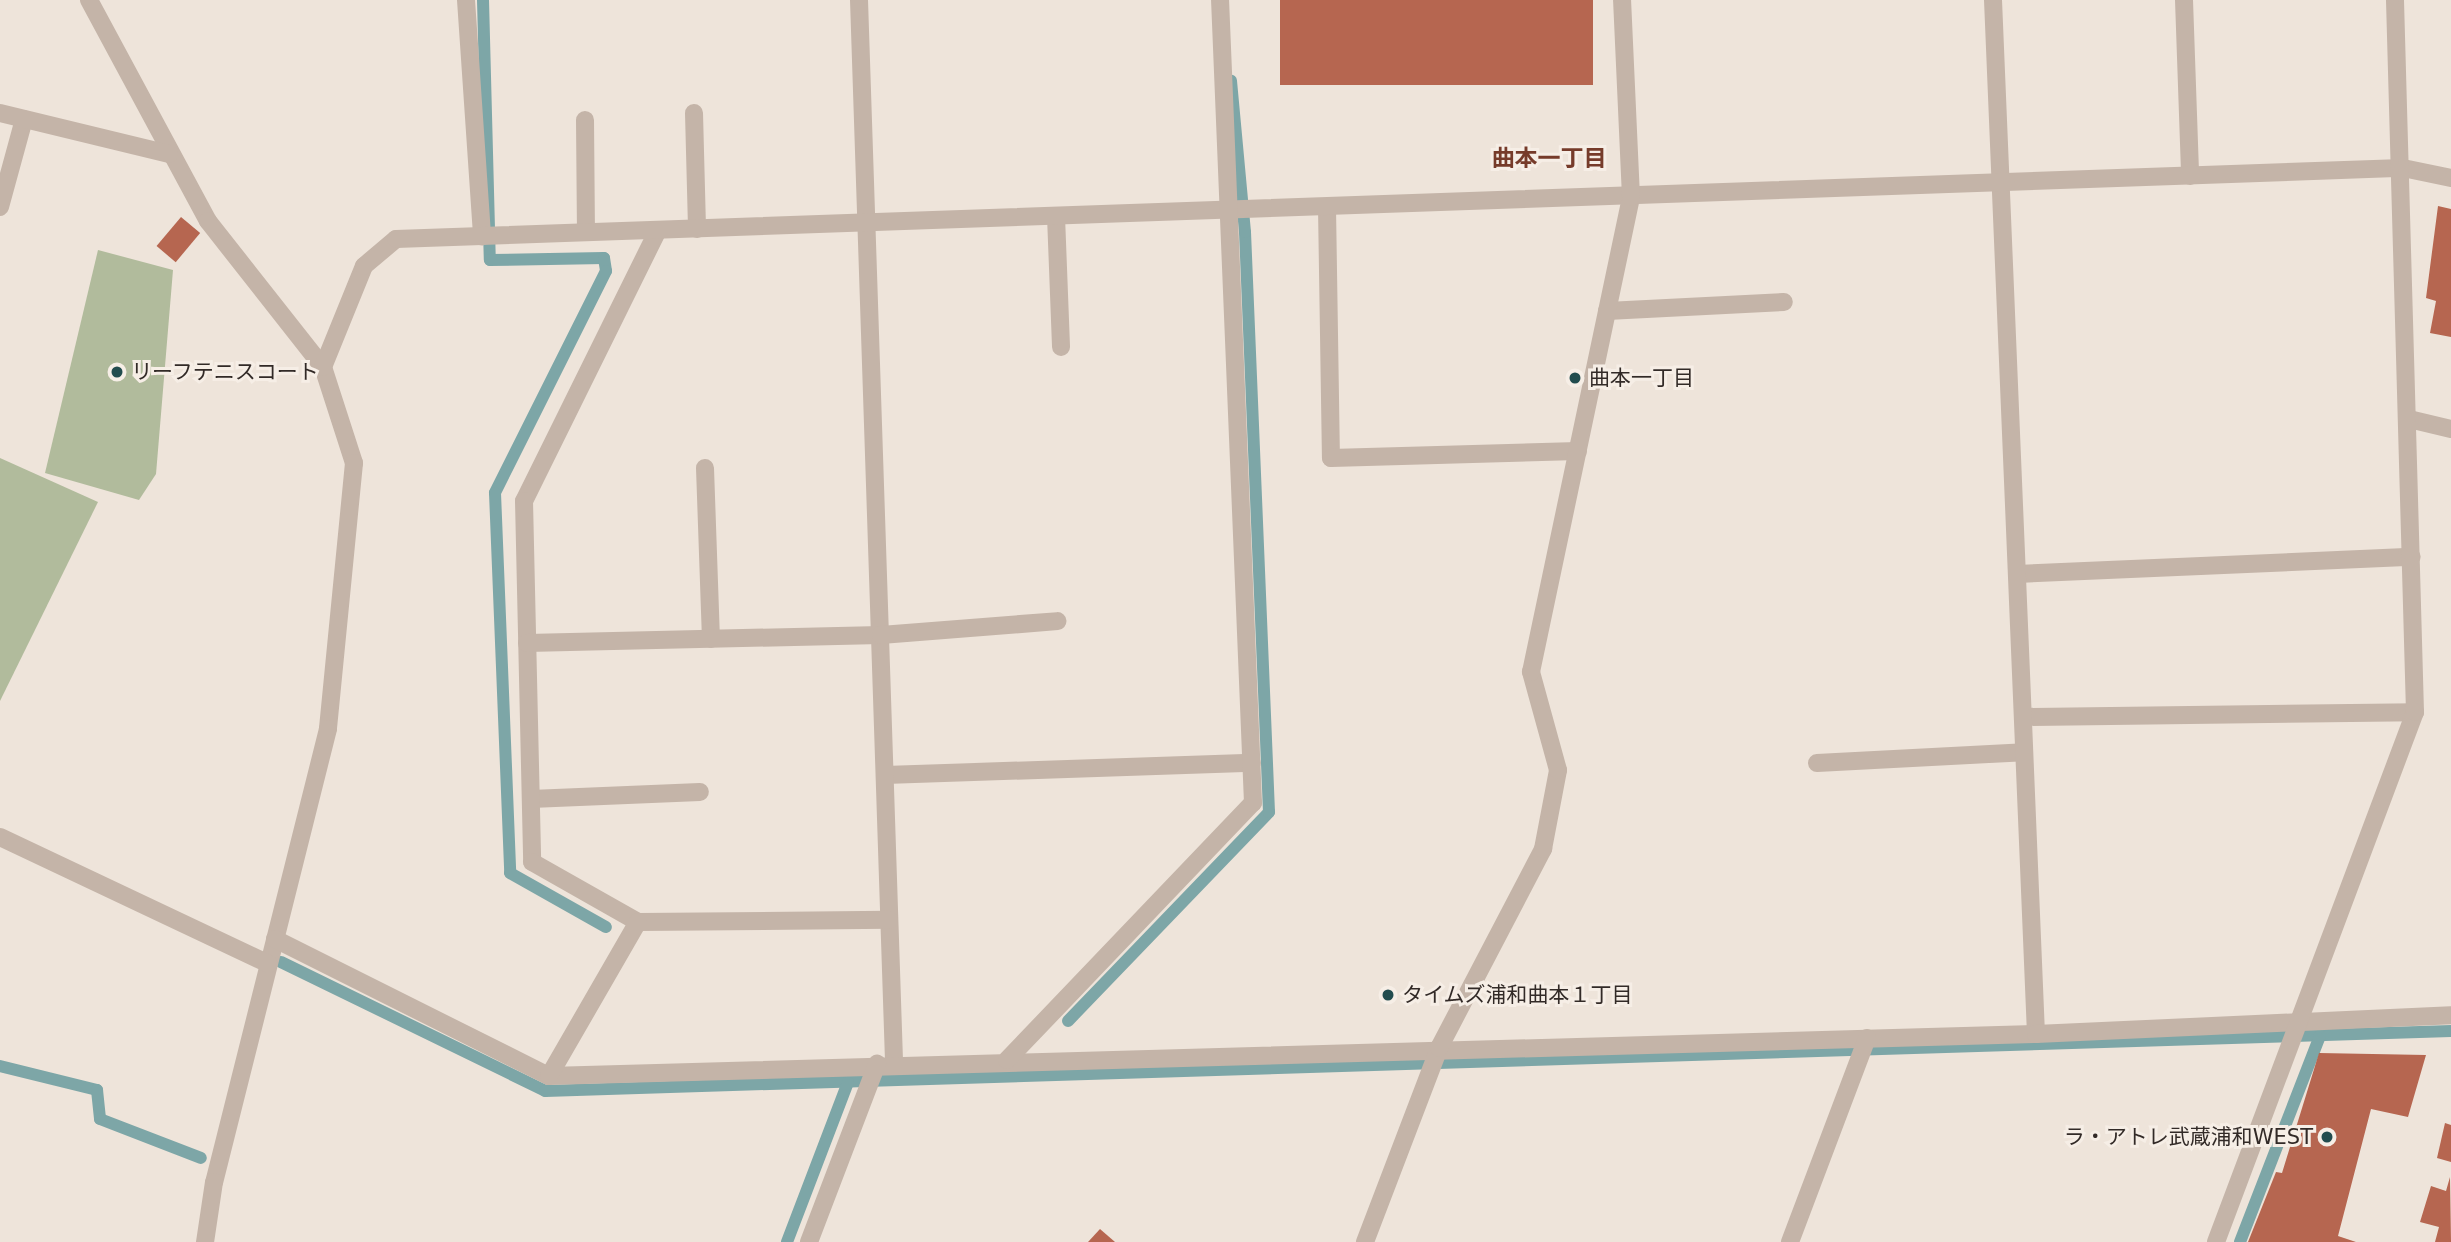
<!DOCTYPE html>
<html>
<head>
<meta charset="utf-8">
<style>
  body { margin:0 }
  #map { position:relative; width:2451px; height:1242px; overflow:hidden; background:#eee4da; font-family:"DejaVu Sans","Noto Sans JP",sans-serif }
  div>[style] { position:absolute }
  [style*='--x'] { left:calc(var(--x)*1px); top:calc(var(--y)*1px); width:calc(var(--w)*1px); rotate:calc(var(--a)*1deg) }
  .green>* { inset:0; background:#b1bb9c }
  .stream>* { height:12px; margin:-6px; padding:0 6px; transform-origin:6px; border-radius:6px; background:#7da6a7 }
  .building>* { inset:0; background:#b66650; transform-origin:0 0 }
  .service>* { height:18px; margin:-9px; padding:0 9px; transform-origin:9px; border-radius:9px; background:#c4b4a8 }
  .minor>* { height:18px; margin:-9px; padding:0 9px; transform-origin:9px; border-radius:9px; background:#c4b4a8 }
  .dots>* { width:19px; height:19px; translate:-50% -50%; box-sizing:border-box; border:4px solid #f6eee6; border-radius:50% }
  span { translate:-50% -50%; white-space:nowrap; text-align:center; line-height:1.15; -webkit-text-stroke:6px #f6eee6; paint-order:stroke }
  .poi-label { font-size:21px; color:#322a27 }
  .left { translate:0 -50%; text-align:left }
  .right { translate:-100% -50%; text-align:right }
  .neighbourhood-label { font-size:23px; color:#763b2a; font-weight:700 }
</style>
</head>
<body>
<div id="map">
  <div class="green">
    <div style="clip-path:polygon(98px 250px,173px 270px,156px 474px,139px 500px,45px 473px)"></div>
    <div style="clip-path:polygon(0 458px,98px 502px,0 701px)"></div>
  </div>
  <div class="stream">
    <div style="--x:483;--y:0;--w:260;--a:88.5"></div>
    <div style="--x:490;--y:260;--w:114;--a:-1"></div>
    <div style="--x:604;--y:258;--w:13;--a:81"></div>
    <div style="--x:606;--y:271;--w:248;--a:116.6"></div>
    <div style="--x:495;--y:493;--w:380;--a:87.7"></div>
    <div style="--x:510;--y:873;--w:110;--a:29.4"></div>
    <div style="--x:281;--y:962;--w:294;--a:26"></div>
    <div style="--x:545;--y:1091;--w:1907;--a:-1.8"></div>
    <div style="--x:1068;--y:1021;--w:290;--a:-46.1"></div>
    <div style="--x:1269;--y:812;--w:580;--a:-92.37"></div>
    <div style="--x:1245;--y:232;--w:152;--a:-95.3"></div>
    <div style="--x:0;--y:1066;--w:100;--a:13.9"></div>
    <div style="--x:97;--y:1090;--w:29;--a:84"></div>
    <div style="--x:100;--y:1119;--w:108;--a:21.1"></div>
    <div style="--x:787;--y:1242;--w:171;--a:-69.1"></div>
    <div style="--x:2240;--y:1242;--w:221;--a:-68.8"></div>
  </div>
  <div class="building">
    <div style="left:1280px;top:0;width:313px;height:85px"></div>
    <div style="clip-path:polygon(2438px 206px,2451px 209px,2451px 337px,2430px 333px,2436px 301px,2426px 298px)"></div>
    <div style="left:181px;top:217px;width:25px;height:38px;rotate:40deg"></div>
    <div style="clip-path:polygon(2319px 1053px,2426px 1055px,2408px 1117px,2371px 1109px,2338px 1236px,2356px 1242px,2248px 1242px,2276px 1172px,2282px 1173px)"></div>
    <div style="clip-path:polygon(2445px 1123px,2451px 1125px,2451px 1162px,2437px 1158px)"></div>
    <div style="clip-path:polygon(2450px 1177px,2451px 1242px,2435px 1242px,2439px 1227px,2420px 1222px,2431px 1186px,2446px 1191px)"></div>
    <div style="clip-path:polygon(1100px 1229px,1115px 1242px,1088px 1242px)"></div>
  </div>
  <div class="service">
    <div style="--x:2184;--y:0;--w:176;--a:88"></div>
    <div style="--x:694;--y:113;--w:116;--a:88.5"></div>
    <div style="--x:585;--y:120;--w:112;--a:89.5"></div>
    <div style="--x:0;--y:207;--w:91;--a:-74.7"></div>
    <div style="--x:1327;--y:207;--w:251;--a:89.1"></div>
    <div style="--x:1331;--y:458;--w:247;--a:-1.6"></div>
    <div style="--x:1607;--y:311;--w:177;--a:-2.9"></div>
    <div style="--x:2409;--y:419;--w:43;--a:13.4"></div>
    <div style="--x:705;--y:468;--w:171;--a:88"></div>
    <div style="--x:2017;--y:574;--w:395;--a:-2.5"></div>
    <div style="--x:2023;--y:717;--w:392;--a:-0.7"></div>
    <div style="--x:1817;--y:763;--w:207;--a:-3"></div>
    <div style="--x:885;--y:775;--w:367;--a:-1.9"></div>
    <div style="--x:531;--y:799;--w:169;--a:-2.4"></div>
  </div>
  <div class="minor">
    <div style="--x:89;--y:0;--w:251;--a:61.7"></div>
    <div style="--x:208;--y:221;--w:186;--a:51.8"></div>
    <div style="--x:323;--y:367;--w:101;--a:72.1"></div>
    <div style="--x:354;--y:463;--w:267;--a:95.6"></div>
    <div style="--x:328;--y:729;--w:467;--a:104.1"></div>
    <div style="--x:214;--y:1182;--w:61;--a:98.5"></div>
    <div style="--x:466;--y:0;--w:237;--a:86.1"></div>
    <div style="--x:859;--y:0;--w:1064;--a:88.11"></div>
    <div style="--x:1993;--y:0;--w:1035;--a:87.62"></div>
    <div style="--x:0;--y:113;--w:174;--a:13.6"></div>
    <div style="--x:1056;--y:216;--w:131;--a:87.8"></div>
    <div style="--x:658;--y:230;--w:302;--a:116.3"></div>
    <div style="--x:524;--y:501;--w:361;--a:88.7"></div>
    <div style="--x:532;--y:862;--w:122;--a:29.5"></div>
    <div style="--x:638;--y:922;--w:251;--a:-0.5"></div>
    <div style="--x:323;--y:367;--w:109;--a:-67.9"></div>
    <div style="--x:364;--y:266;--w:42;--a:-40.2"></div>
    <div style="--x:396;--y:239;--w:2008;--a:-2.03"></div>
    <div style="--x:2403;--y:168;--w:49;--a:11.8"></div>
    <div style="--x:527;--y:643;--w:354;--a:-1.3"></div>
    <div style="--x:881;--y:635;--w:177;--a:-4.5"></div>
    <div style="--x:0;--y:837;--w:297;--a:25.3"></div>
    <div style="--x:275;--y:939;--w:306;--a:26.6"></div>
    <div style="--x:549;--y:1076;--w:1488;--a:-1.62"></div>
    <div style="--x:2036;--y:1034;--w:415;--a:-2.6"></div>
    <div style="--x:1007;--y:1060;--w:356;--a:-46.3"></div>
    <div style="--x:1253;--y:803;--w:804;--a:-92.35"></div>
    <div style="--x:549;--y:1076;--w:178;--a:-60"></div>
    <div style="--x:809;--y:1242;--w:191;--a:-69.1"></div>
    <div style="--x:1365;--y:1242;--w:208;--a:-69.1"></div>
    <div style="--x:1439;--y:1048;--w:225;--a:-62.4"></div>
    <div style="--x:1543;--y:849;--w:80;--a:-79.2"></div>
    <div style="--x:1558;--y:770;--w:102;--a:-105.4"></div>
    <div style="--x:1531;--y:672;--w:485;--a:-78.1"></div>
    <div style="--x:1631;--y:197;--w:197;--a:-92.6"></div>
    <div style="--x:1790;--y:1242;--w:218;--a:-69.3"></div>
    <div style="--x:2216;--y:1242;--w:566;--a:-69.42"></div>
    <div style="--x:2415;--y:712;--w:712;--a:-91.61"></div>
  </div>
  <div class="dots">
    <div style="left:117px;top:372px;background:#224c4e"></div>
    <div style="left:1575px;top:378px;background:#224c4e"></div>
    <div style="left:1388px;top:995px;background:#224c4e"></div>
    <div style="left:2327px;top:1137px;background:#224c4e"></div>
  </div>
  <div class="poi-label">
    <span class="left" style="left:131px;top:372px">リーフテニスコート</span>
    <span class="left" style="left:1589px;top:378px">曲本一丁目</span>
    <span class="left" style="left:1402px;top:995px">タイムズ浦和曲本１丁目</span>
    <span class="right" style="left:2313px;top:1137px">ラ・アトレ武蔵浦和WEST</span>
  </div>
  <div class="neighbourhood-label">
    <span style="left:1549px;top:158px">曲本一丁目</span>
  </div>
</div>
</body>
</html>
